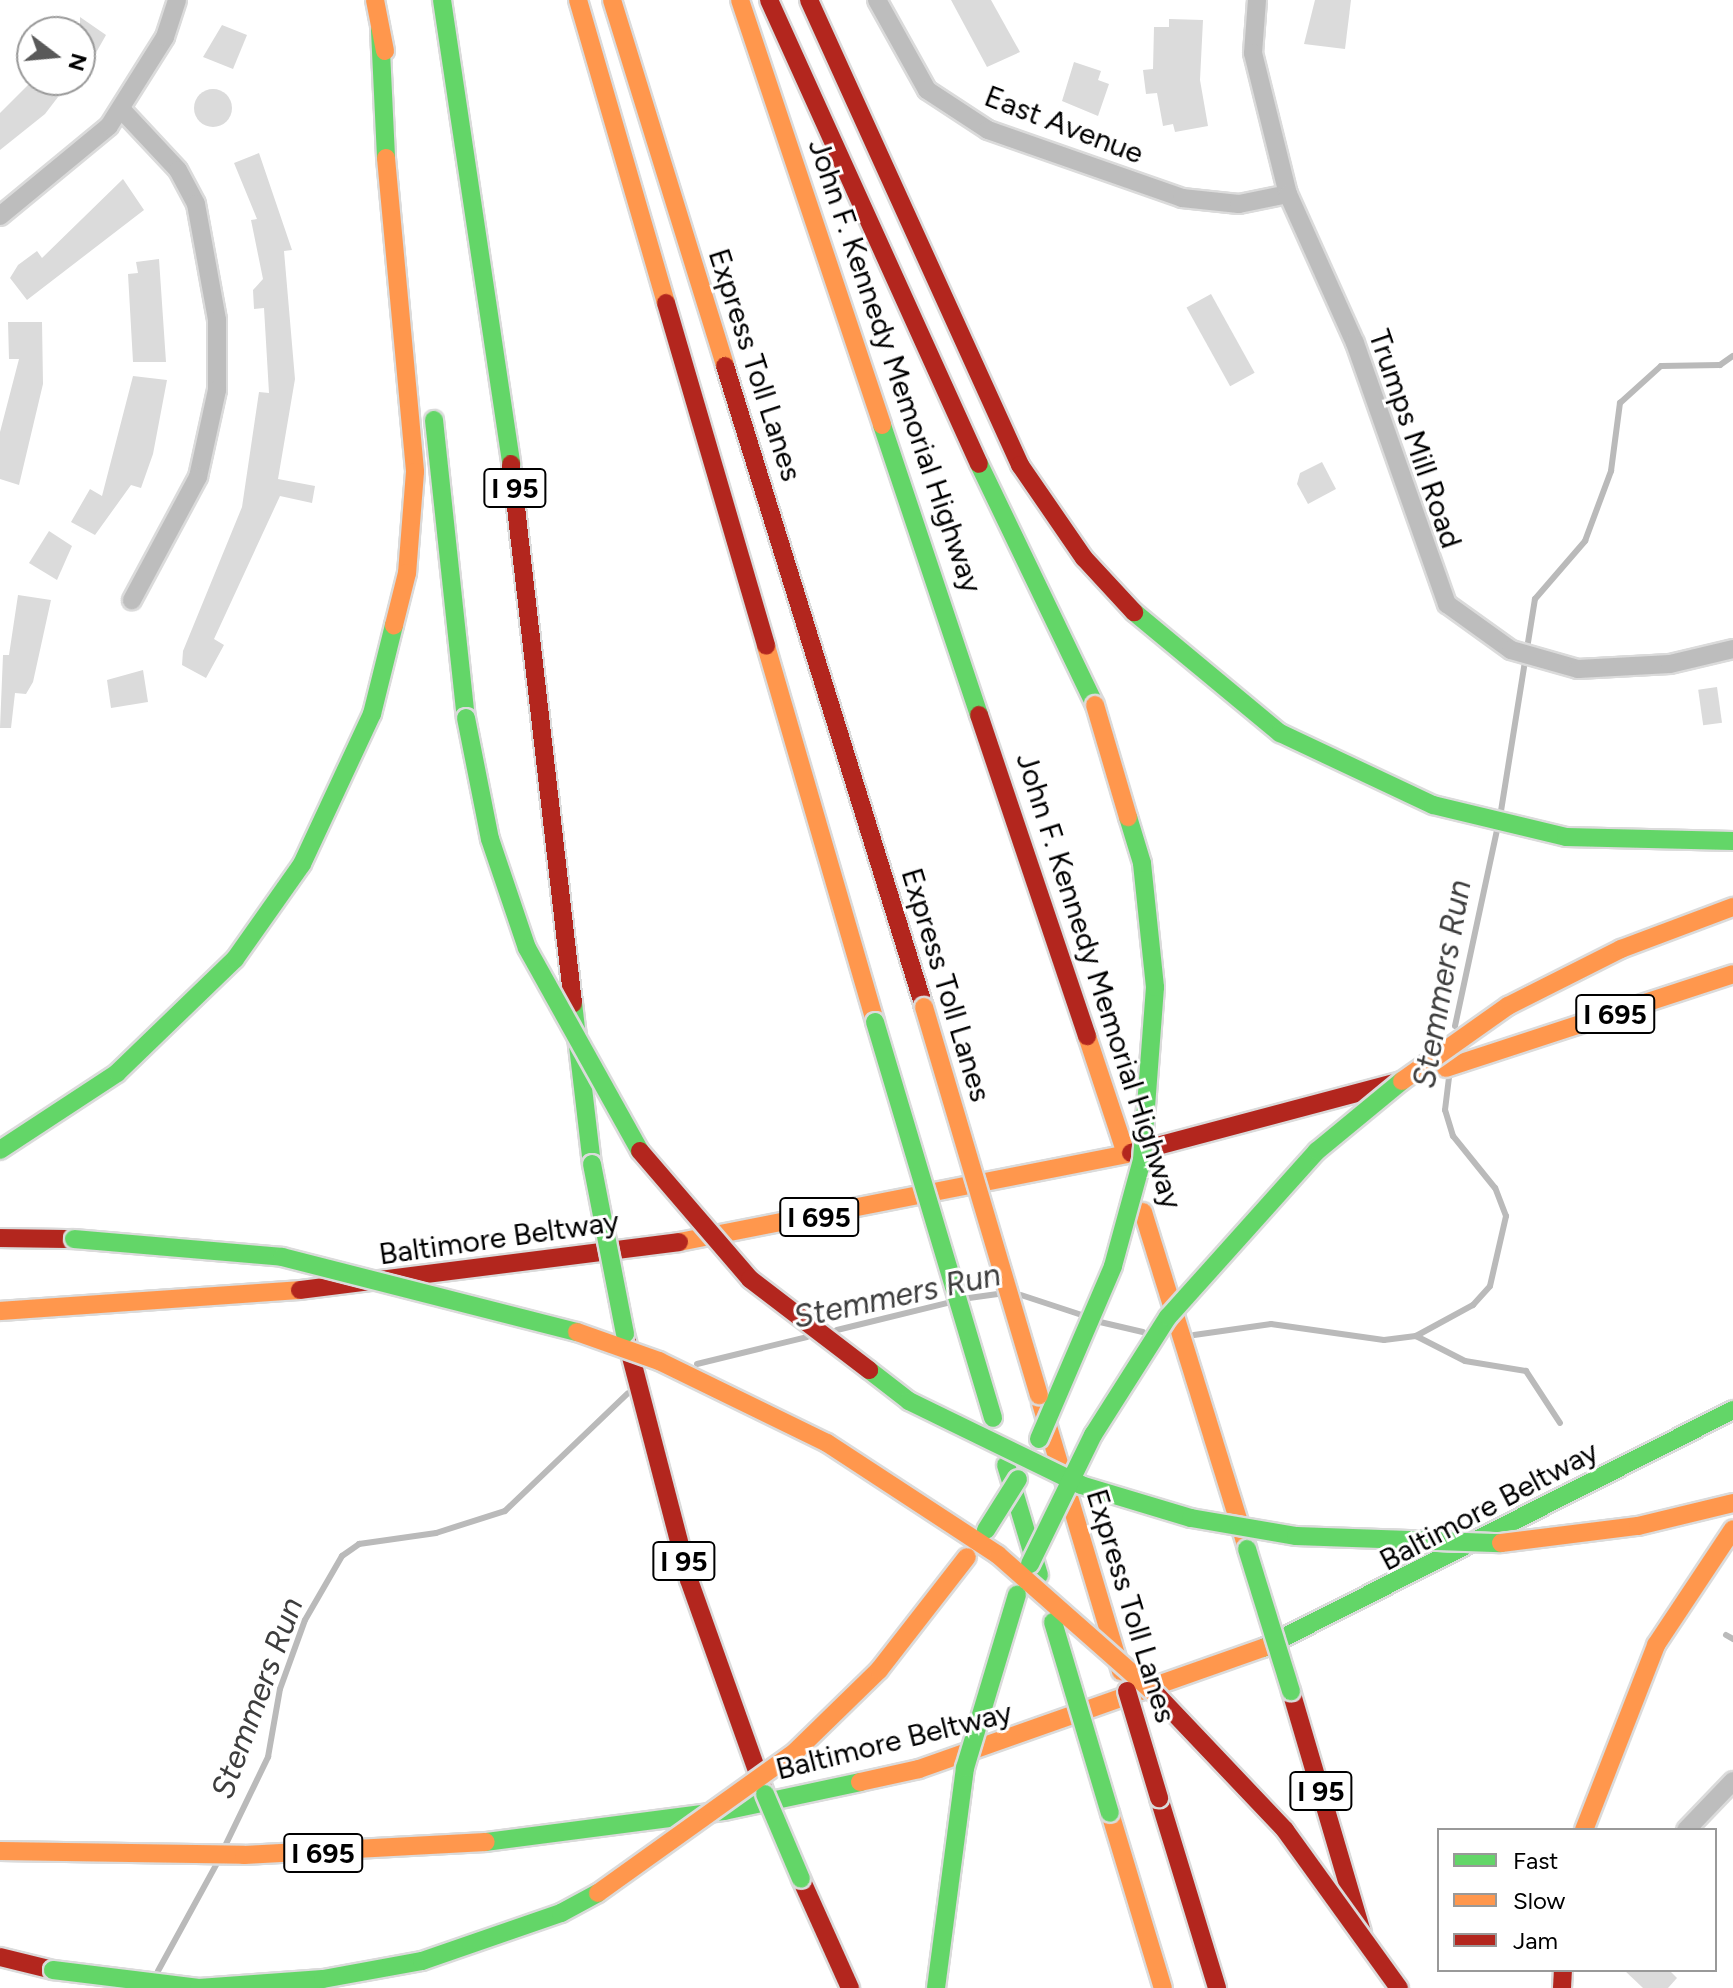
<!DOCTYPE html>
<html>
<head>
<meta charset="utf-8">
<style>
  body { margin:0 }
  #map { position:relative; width:1733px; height:1988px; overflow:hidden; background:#fff; font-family:Figtree,sans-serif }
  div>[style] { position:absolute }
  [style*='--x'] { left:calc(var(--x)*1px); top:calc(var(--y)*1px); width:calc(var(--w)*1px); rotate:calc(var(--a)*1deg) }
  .stream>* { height:6px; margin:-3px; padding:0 3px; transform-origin:3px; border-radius:3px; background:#bababa }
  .building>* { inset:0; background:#dbdbdb; transform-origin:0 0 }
  .round { border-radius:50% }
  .roads { filter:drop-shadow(2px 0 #dbdbdb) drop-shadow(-2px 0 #dbdbdb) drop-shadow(0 2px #dbdbdb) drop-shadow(0 -2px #dbdbdb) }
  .street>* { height:18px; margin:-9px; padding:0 9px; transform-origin:9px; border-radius:9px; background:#bdbdbd }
  .fast>* { height:18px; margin:-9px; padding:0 9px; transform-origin:9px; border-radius:9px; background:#63d668 }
  .slow>* { height:18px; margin:-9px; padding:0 9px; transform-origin:9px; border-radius:9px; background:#ff974d }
  .jam>* { height:18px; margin:-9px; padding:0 9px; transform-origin:9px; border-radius:9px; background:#b3261e }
  .bridges { filter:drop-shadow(2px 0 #dbdbdb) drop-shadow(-2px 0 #dbdbdb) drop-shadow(0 2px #dbdbdb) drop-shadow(0 -2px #dbdbdb) }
  .fast-bridge>* { height:18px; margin:-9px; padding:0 9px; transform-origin:9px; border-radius:9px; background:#63d668 }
  .slow-bridge>* { height:18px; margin:-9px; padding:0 9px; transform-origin:9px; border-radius:9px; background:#ff974d }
  .jam-bridge>* { height:18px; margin:-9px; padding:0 9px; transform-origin:9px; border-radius:9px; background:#b3261e }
  span { translate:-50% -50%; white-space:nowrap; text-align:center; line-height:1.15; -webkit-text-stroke:6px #fff; paint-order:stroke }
  .shield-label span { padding:2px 6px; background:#fff; border:2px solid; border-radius:6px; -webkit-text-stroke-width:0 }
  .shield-label { font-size:28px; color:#000; font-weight:700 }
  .street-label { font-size:30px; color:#000 }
  .water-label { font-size:32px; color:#3d3d3d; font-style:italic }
  .legend { position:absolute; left:1437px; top:1828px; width:280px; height:144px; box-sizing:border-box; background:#fff; border:2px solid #999; margin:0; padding:10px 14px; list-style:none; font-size:24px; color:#000 }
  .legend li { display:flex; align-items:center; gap:16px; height:40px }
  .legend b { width:40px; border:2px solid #999 }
  .north { position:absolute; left:16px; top:16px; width:80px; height:80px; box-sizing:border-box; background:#fff; border:2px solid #999; border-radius:50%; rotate:106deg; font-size:22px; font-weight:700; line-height:32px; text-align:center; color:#000 }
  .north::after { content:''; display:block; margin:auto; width:28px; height:36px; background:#595959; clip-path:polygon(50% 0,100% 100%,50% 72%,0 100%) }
</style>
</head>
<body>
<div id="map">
  <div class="stream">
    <div style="--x:1501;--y:811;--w:215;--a:-80.9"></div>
    <div style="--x:1535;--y:599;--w:77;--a:-49.2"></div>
    <div style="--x:1585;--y:541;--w:75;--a:-69.6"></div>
    <div style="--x:1611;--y:471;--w:69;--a:-82.5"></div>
    <div style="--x:1620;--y:403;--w:55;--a:-42.1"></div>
    <div style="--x:1661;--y:366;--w:59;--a:-1"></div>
    <div style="--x:1720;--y:365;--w:16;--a:-35"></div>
    <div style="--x:1455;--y:1026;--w:200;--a:-77.9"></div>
    <div style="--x:1021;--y:1295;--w:64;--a:18.2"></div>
    <div style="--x:969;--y:1298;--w:29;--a:-8"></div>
    <div style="--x:1100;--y:1322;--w:44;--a:13.1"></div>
    <div style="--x:837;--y:1330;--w:113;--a:-13.8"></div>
    <div style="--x:1194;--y:1335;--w:78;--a:-8.1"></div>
    <div style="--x:1271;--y:1324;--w:114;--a:8.1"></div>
    <div style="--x:1384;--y:1340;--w:32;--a:-7"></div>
    <div style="--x:1416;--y:1336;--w:65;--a:-28.5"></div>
    <div style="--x:1473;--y:1305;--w:25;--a:-48"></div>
    <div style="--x:1490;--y:1286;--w:72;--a:-77.1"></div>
    <div style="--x:1506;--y:1216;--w:30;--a:-111"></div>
    <div style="--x:1495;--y:1188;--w:67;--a:-128.9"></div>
    <div style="--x:1453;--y:1136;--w:27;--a:-107"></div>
    <div style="--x:1445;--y:1110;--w:33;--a:-83"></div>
    <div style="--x:1416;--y:1336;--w:55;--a:27"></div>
    <div style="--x:1465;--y:1361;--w:62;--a:9.3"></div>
    <div style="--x:1526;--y:1371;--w:62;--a:56.8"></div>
    <div style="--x:697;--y:1364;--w:113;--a:-13.8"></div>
    <div style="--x:1726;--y:1635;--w:8;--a:30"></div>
    <div style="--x:226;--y:1844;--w:97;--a:-64.2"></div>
    <div style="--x:268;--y:1757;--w:69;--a:-80"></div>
    <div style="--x:280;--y:1689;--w:73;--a:-70.1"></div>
    <div style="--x:305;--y:1620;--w:74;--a:-60"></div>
    <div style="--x:342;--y:1556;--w:21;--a:-35"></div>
    <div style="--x:359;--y:1544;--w:78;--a:-8.1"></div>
    <div style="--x:436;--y:1533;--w:72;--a:-17.7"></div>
    <div style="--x:505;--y:1511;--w:170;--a:-43.8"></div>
    <div style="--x:158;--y:1971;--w:121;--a:-61.3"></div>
  </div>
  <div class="building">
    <div style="clip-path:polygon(951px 0,991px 0,1020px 52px,987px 67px)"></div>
    <div style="clip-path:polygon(1315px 0,1351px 0,1345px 49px,1304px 44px)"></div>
    <div style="clip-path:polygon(80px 17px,106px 35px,80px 81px)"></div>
    <div style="clip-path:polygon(1169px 19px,1203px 20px,1200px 80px,1208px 126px,1175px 132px,1173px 124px,1163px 126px,1157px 93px,1146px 94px,1143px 70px,1153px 69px,1154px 27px,1169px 27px)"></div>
    <div style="clip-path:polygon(222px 25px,247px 35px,233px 69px,203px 57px)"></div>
    <div style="clip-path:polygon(1074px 62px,1101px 71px,1098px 80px,1109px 84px,1098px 116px,1062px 101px)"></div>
    <div style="clip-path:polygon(33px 80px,71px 80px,45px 114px,0 150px,0 113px)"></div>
    <div class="round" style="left:194px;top:89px;width:38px;height:38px"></div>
    <div style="clip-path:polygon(259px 153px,292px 250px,284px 251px,295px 379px,278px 479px,315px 486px,312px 503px,280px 496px,214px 639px,224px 645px,206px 678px,182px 665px,183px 651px,242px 507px,259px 392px,269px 393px,264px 308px,254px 309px,253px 290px,263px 279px,251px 220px,257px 219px,234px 163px)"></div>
    <div style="clip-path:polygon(123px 179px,144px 210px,27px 300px,10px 278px,18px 265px,37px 251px,42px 258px)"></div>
    <div style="clip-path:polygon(159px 259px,166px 362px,133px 362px,128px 274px,138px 273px,136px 262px)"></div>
    <div style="left:1211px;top:294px;width:90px;height:28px;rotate:61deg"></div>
    <div style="clip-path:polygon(8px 322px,42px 322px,43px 384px,19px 485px,0 479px,0 432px,19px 359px,9px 359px)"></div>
    <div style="clip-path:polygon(133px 376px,167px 380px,153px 454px,141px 488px,131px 485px,95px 535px,71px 522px,90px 489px,102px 496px)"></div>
    <div style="clip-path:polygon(1322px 462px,1336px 489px,1308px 504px,1297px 484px,1300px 473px)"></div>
    <div style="clip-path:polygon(49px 531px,72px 546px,57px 580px,29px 563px)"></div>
    <div style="clip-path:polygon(18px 595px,51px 600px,33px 682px,26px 694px,15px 693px,11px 728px,0 728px,3px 655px,9px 655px)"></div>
    <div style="clip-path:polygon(143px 670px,148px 702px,111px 708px,107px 680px)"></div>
    <div style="left:1717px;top:687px;width:36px;height:19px;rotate:82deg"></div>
    <div style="clip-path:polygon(1624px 1970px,1669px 1970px,1677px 1978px,1668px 1988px,1643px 1988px)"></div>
  </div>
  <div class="roads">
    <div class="street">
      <div style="--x:877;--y:0;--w:103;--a:60.9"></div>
      <div style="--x:927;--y:90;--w:73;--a:33.3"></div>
      <div style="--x:988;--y:130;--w:206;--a:19.3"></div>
      <div style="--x:1182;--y:198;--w:57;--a:6"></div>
      <div style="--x:1239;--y:204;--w:50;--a:-11.5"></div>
      <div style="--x:1257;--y:0;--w:53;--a:94.3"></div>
      <div style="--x:1253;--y:53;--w:145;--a:76.1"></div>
      <div style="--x:1288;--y:194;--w:163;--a:65.8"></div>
      <div style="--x:1355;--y:343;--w:277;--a:70.6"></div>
      <div style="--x:1447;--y:604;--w:79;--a:35.7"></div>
      <div style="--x:1511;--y:650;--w:70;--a:15.8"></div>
      <div style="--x:1578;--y:669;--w:92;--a:-3.1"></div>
      <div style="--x:1670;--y:664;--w:65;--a:-13.4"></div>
      <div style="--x:121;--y:109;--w:83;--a:46.9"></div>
      <div style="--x:178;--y:170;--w:38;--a:62"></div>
      <div style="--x:196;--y:204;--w:118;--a:79.7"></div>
      <div style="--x:217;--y:320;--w:70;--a:90"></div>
      <div style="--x:217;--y:390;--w:89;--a:102.3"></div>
      <div style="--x:198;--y:477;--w:140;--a:118.2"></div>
      <div style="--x:0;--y:216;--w:141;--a:-39.5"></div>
      <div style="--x:109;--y:126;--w:105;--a:-57.8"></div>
      <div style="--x:165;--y:37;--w:39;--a:-72"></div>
      <div style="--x:1686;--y:1830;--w:68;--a:-46.2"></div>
    </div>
    <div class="fast">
      <div style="--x:442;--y:0;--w:469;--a:81.5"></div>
      <div style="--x:380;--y:30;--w:128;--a:87.3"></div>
      <div style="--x:434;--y:420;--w:300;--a:83.9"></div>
      <div style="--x:882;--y:425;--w:306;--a:71.5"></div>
      <div style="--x:979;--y:464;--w:267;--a:64.3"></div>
      <div style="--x:1134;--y:612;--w:190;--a:39.7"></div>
      <div style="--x:1280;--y:733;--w:169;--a:25.2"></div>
      <div style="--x:1433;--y:805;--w:137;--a:13.5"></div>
      <div style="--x:1566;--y:837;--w:167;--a:1.4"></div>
      <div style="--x:573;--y:1003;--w:162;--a:83.3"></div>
      <div style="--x:0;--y:1150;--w:140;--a:-33.3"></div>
      <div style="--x:117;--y:1073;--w:164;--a:-44"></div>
      <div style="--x:235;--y:959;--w:116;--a:-54.8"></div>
      <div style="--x:302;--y:864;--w:166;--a:-65"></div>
      <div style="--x:372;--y:714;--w:92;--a:-76.1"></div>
      <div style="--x:1006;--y:1465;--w:115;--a:73.3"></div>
      <div style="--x:1263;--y:1648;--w:527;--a:-26.86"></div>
      <div style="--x:486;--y:1842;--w:240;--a:-7.4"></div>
      <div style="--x:724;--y:1811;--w:139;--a:-12"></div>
    </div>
    <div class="slow">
      <div style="--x:375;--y:0;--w:52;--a:78.9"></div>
      <div style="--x:578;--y:0;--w:316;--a:73.8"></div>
      <div style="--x:612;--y:0;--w:383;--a:72.8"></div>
      <div style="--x:740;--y:0;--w:448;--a:71.5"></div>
      <div style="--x:386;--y:158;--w:315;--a:84.7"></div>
      <div style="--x:415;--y:472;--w:101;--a:94.5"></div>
      <div style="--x:407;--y:573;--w:54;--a:104"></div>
      <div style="--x:766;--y:646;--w:391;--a:73.8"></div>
      <div style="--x:1087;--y:1036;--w:115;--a:71.7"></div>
      <div style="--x:1446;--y:1068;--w:302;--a:-18.1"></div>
      <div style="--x:1143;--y:1212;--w:353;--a:72.8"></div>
      <div style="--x:679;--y:1242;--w:461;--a:-11.1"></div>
      <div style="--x:0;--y:1311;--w:301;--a:-4"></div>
      <div style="--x:1041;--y:1403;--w:280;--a:73.4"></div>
      <div style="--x:860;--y:1782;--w:60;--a:-12.4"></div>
      <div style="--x:919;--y:1769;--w:365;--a:-19.4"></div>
      <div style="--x:1110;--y:1813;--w:183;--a:73.2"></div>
      <div style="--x:1584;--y:1830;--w:199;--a:-68.7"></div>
      <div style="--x:1656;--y:1645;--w:139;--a:-56.4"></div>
      <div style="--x:0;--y:1851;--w:244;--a:0.9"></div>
      <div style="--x:244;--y:1855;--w:242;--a:-3.1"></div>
    </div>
    <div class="jam">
      <div style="--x:769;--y:0;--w:509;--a:65.65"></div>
      <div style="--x:809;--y:0;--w:511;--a:65.59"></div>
      <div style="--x:1020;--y:465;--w:113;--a:55.5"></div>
      <div style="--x:1084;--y:558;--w:74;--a:47.2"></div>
      <div style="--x:666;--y:303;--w:357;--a:73.7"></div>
      <div style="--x:725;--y:366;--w:671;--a:72.75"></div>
      <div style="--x:511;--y:464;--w:543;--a:83.44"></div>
      <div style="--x:979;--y:715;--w:339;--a:71.4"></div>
      <div style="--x:1131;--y:1153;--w:280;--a:-14.9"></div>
      <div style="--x:0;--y:1238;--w:74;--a:0.8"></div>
      <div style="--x:300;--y:1290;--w:382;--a:-7.2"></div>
      <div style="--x:625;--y:1334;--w:254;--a:75.4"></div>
      <div style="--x:689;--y:1580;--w:227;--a:70.4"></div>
      <div style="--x:1291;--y:1691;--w:251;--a:73.6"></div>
      <div style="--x:1159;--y:1798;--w:199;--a:73"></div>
      <div style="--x:801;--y:1879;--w:120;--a:65.8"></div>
      <div style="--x:0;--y:1957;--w:55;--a:13.8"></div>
      <div style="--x:1562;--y:1988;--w:18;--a:-87"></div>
    </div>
  </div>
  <div class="bridges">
    <div class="fast-bridge">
      <div style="--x:466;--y:718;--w:123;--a:78.8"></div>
      <div style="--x:490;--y:839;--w:115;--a:71.3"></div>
      <div style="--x:527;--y:948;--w:232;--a:60.9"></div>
      <div style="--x:875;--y:1022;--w:413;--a:73.4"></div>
      <div style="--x:592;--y:1164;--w:173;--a:79"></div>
      <div style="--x:74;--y:1239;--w:209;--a:4.9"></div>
      <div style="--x:282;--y:1257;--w:304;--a:14.3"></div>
      <div style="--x:869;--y:1370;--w:51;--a:37.8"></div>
      <div style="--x:909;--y:1401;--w:191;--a:26"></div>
      <div style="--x:1081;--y:1485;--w:115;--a:16.7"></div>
      <div style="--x:1191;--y:1518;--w:107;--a:9.7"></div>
      <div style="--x:1296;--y:1536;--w:205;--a:2"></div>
      <div style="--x:1039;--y:1439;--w:188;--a:-66.8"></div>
      <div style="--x:1113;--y:1266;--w:110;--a:-74.7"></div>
      <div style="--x:1142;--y:1160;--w:173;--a:-85.7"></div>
      <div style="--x:1155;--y:987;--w:125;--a:-96"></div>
      <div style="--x:1142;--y:863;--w:48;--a:-106.9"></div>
      <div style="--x:986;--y:1530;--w:60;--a:-57.9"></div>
      <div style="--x:1247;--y:1549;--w:149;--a:72.8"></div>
      <div style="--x:1030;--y:1564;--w:144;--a:-64"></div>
      <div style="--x:1093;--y:1435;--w:140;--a:-57.6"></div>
      <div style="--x:1168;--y:1317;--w:223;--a:-48.1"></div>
      <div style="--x:1317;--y:1151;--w:110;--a:-39.5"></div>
      <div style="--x:1053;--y:1622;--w:199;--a:73.4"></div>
      <div style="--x:765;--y:1794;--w:92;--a:67"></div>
      <div style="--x:53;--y:1970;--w:147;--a:7"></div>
      <div style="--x:199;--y:1988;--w:124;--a:-4.2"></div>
      <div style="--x:323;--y:1979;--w:101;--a:-10.3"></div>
      <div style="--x:422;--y:1961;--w:147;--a:-19.1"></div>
      <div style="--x:561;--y:1913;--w:42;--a:-28.4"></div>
      <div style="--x:936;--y:1988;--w:222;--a:-82.5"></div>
      <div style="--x:965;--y:1768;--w:181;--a:-73.3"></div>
    </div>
    <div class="slow-bridge">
      <div style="--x:1095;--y:705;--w:117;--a:73.6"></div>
      <div style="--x:924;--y:1007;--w:405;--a:73.5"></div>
      <div style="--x:1402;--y:1081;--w:130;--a:-35.3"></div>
      <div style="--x:1508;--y:1006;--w:127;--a:-26.8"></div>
      <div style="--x:1621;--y:949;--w:120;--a:-20.6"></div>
      <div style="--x:577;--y:1332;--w:87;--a:19.5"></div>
      <div style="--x:659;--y:1361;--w:187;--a:26"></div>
      <div style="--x:827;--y:1443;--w:204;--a:33.2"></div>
      <div style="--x:998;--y:1555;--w:212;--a:41.4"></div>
      <div style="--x:1501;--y:1543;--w:138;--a:-7.1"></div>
      <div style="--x:1638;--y:1526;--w:98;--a:-13.6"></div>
      <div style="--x:598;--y:1893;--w:244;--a:-35.6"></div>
      <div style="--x:796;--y:1751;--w:116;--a:-44.3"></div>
      <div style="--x:879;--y:1670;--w:143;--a:-52.1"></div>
    </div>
    <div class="jam-bridge">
      <div style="--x:640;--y:1151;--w:169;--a:49.3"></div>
      <div style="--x:750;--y:1279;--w:150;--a:37.4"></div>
      <div style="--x:1127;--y:1691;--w:112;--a:73.3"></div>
      <div style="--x:1157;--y:1695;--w:186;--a:46.5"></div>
      <div style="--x:1285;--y:1830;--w:195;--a:54.2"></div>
    </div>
  </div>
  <div class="shield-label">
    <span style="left:515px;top:488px">I 95</span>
    <span style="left:1615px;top:1014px">I 695</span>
    <span style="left:819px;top:1217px">I 695</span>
    <span style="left:684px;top:1561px">I 95</span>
    <span style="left:1321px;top:1791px">I 95</span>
    <span style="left:323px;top:1853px">I 695</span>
  </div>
  <div class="street-label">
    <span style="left:1064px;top:125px;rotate:21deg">East Avenue</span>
    <span style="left:755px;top:365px;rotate:72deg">Express Toll Lanes</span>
    <span style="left:895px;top:366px;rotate:71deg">John F. Kennedy Memorial Highway</span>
    <span style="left:1415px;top:439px;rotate:71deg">Trumps Mill Road</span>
    <span style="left:1099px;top:981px;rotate:72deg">John F. Kennedy Memorial Highway</span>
    <span style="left:946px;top:985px;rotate:73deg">Express Toll Lanes</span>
    <span style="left:499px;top:1238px;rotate:-8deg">Baltimore Beltway</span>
    <span style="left:1489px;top:1506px;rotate:-28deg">Baltimore Beltway</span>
    <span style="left:1131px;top:1606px;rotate:73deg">Express Toll Lanes</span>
    <span style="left:894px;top:1741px;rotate:-14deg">Baltimore Beltway</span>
  </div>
  <div class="water-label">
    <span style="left:1442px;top:984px;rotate:-80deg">Stemmers Run</span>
    <span style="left:897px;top:1296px;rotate:-12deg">Stemmers Run</span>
    <span style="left:257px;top:1698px;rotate:-70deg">Stemmers Run</span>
  </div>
  <ul class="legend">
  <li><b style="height:10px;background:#63d668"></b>Fast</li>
  <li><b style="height:10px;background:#ff974d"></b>Slow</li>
  <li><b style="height:10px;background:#b3261e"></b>Jam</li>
  </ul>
  <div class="north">N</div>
</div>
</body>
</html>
